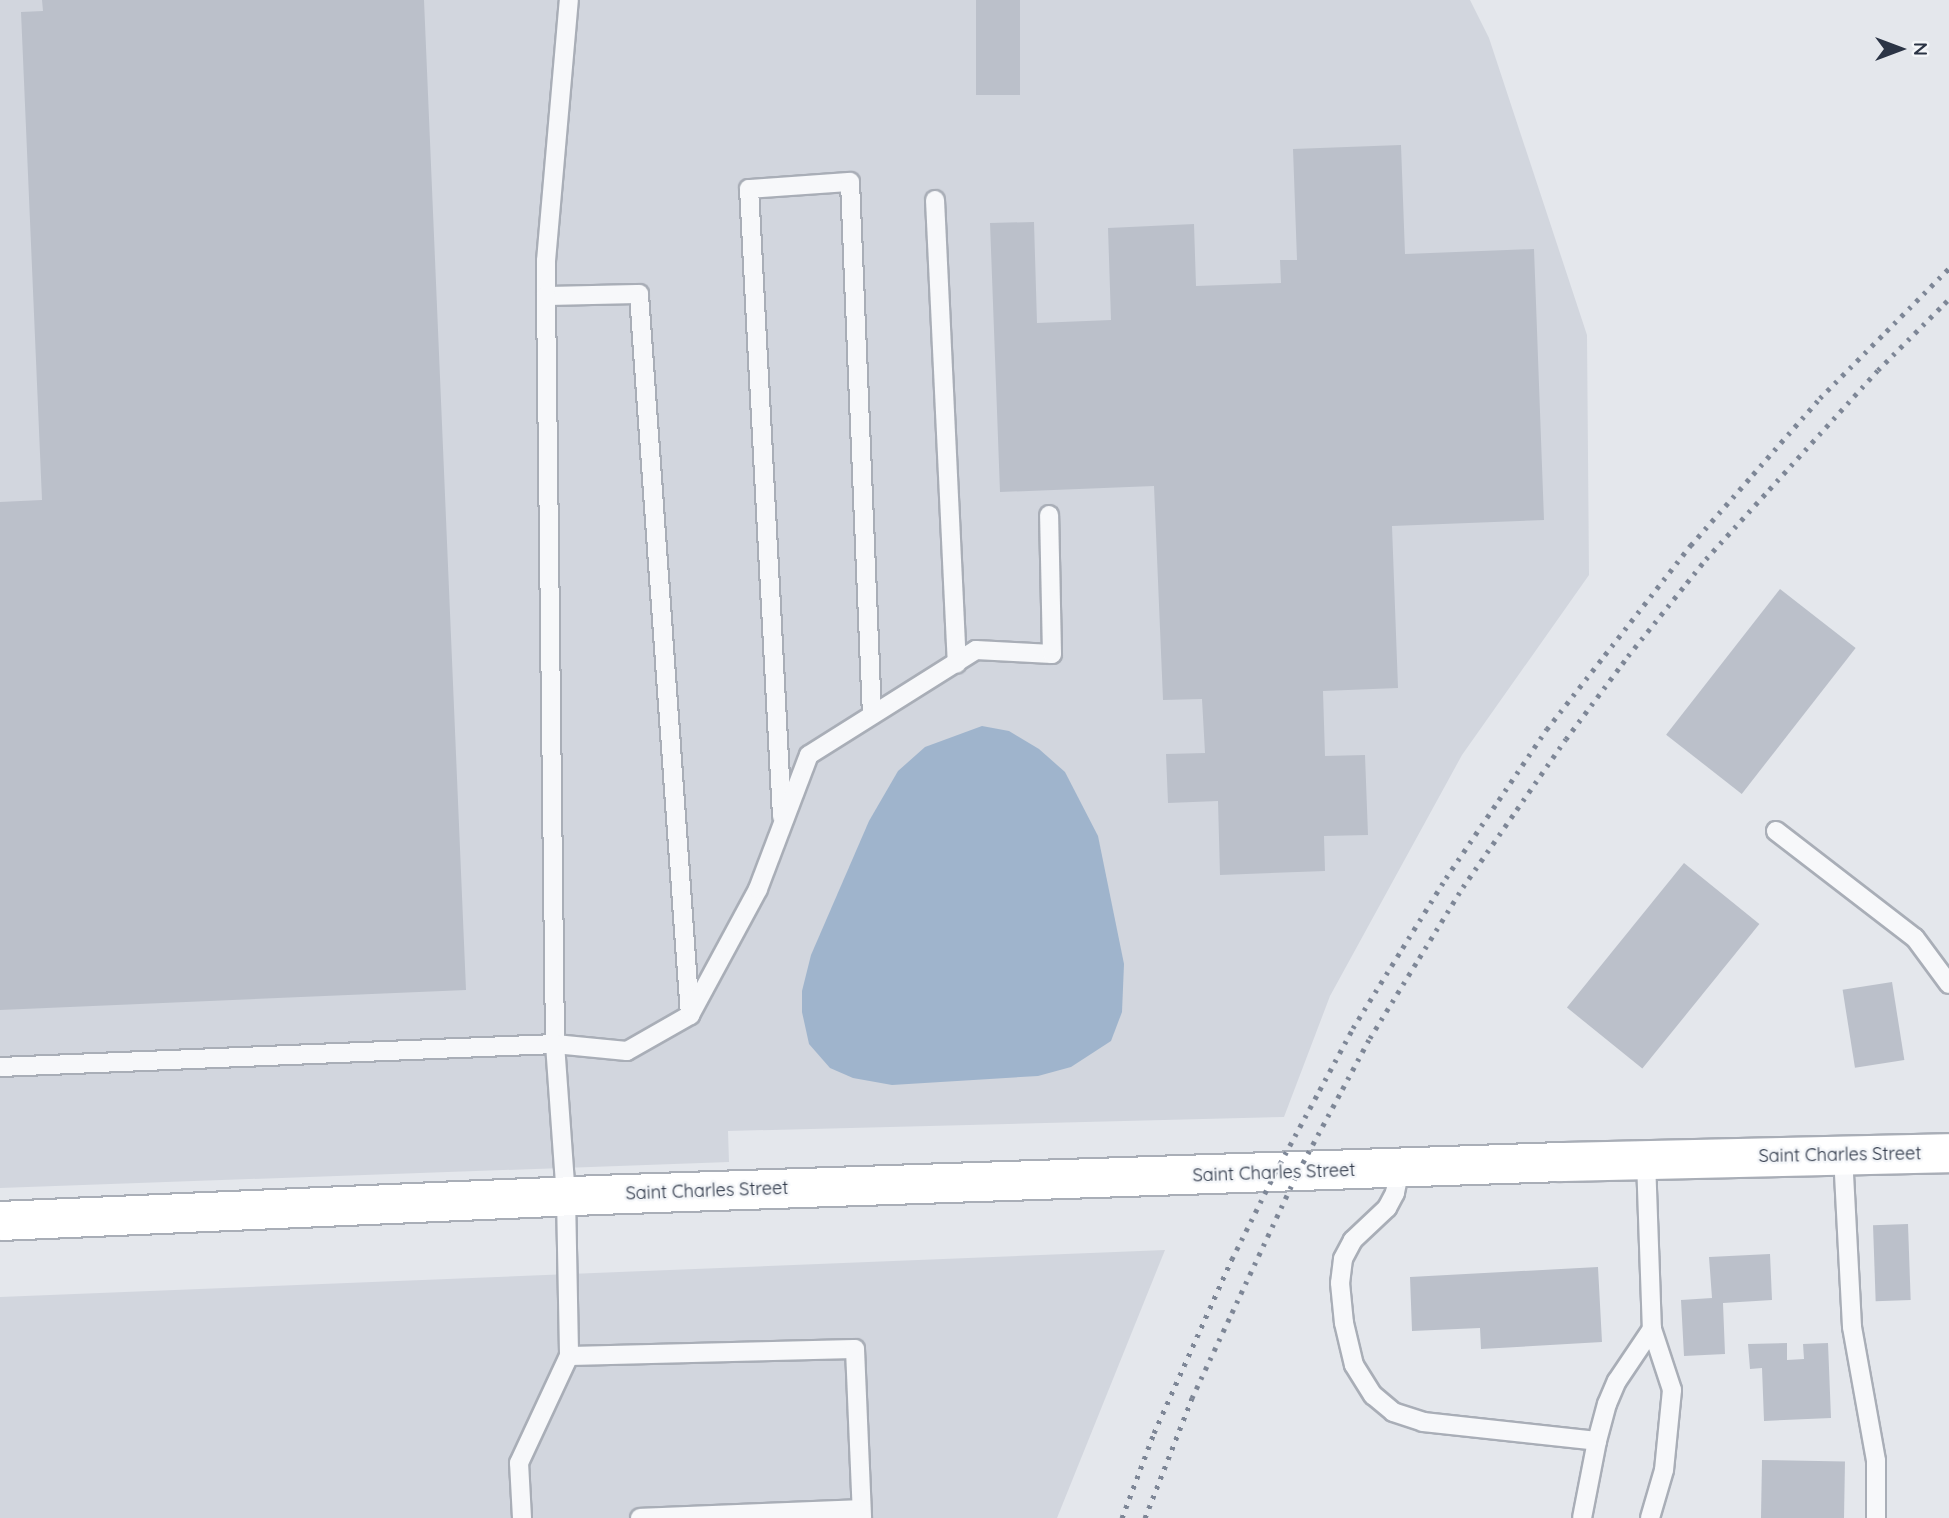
<!DOCTYPE html>
<html>
<head>
<meta charset="utf-8">
<style>
  body { margin:0 }
  #map { position:relative; width:1949px; height:1518px; overflow:hidden; background:#e4e7ec; font-family:Quicksand,sans-serif }
  div>[style] { position:absolute }
  [style*='--x'] { left:calc(var(--x)*1px); top:calc(var(--y)*1px); width:calc(var(--w)*1px); rotate:calc(var(--a)*1deg) }
  .built>* { inset:0; background:#d2d6de }
  .water>* { inset:0; background:#9fb4cc }
  .building>* { inset:0; background:#bbc0ca; transform-origin:0 0 }
  .roads { filter:drop-shadow(2px 0 #a9aeb7) drop-shadow(-2px 0 #a9aeb7) drop-shadow(0 2px #a9aeb7) drop-shadow(0 -2px #a9aeb7) }
  .service>* { height:18px; margin:-9px; padding:0 9px; transform-origin:9px; border-radius:9px; background:#f7f8fa }
  .secondary>* { height:38px; margin:-19px; padding:0 19px; transform-origin:19px; border-radius:19px; background:#fff }
  .rail>* { height:5px; margin-top:-2.5px; transform-origin:0; background:repeating-linear-gradient(90deg,#7d8696 0 3.5px,transparent 0 10.5px) }
  span { translate:-50% -50%; white-space:nowrap; text-align:center; line-height:1.15; -webkit-text-stroke:5px #f4f6f9; paint-order:stroke }
  .street-label { font-size:18px; color:#2b3445 }
  .north { position:absolute; left:1865px; top:14px; width:70px; height:70px; -webkit-text-stroke:5px #f4f6f9; paint-order:stroke; rotate:90deg; font-size:19px; font-weight:700; line-height:28px; text-align:center; color:#2b3445 }
  .north::after { content:''; display:block; margin:auto; width:24px; height:32px; background:#2b3445; clip-path:polygon(50% 0,100% 100%,50% 72%,0 100%) }
</style>
</head>
<body>
<div id="map">
  <div class="built">
    <div style="clip-path:polygon(0 0,1470px 0,1489px 38px,1587px 335px,1589px 575px,1462px 755px,1330px 996px,1284px 1117px,728px 1131px,729px 1162px,0 1188px)"></div>
    <div style="clip-path:polygon(1165px 1250px,1057px 1518px,0 1518px,0 1297px)"></div>
  </div>
  <div class="water">
    <div style="clip-path:polygon(982px 726px,1009px 731px,1039px 749px,1065px 772px,1098px 836px,1124px 964px,1122px 1012px,1111px 1041px,1071px 1067px,1038px 1076px,892px 1085px,853px 1078px,830px 1068px,809px 1044px,802px 1012px,802px 991px,811px 955px,869px 821px,898px 771px,925px 747px)"></div>
  </div>
  <div class="building">
    <div style="clip-path:polygon(42px 0,424px 0,466px 990px,0 1010px,0 502px,42px 500px,21px 12px,43px 11px)"></div>
    <div style="left:976px;top:0;width:44px;height:95px"></div>
    <div style="clip-path:polygon(1401px 145px,1405px 254px,1534px 249px,1544px 520px,1392px 526px,1398px 688px,1323px 691px,1325px 756px,1365px 755px,1368px 835px,1324px 836px,1325px 871px,1220px 875px,1218px 801px,1168px 803px,1166px 754px,1205px 753px,1202px 699px,1163px 700px,1154px 486px,1000px 492px,990px 223px,1034px 222px,1037px 323px,1111px 320px,1108px 228px,1194px 224px,1196px 286px,1281px 283px,1280px 260px,1297px 260px,1293px 149px)"></div>
    <div style="left:1780px;top:589px;width:96px;height:185px;rotate:38deg"></div>
    <div style="left:1684px;top:863px;width:97px;height:186px;rotate:39deg"></div>
    <div style="left:1892px;top:982px;width:79px;height:50px;rotate:81deg"></div>
    <div style="left:1908px;top:1224px;width:76px;height:35px;rotate:88deg"></div>
    <div style="clip-path:polygon(1770px 1254px,1772px 1300px,1723px 1303px,1725px 1354px,1684px 1356px,1681px 1300px,1712px 1298px,1709px 1257px)"></div>
    <div style="clip-path:polygon(1598px 1267px,1602px 1342px,1481px 1349px,1480px 1328px,1412px 1331px,1410px 1277px)"></div>
    <div style="clip-path:polygon(1787px 1343px,1787px 1360px,1804px 1359px,1803px 1344px,1828px 1343px,1831px 1418px,1764px 1421px,1762px 1368px,1750px 1369px,1748px 1344px)"></div>
    <div style="left:1762px;top:1460px;width:83px;height:58px;rotate:1deg"></div>
  </div>
  <div class="roads">
    <div class="service">
      <div style="--x:935;--y:200;--w:464;--a:87.3"></div>
      <div style="--x:546;--y:296;--w:35;--a:-90"></div>
      <div style="--x:546;--y:261;--w:262;--a:-85"></div>
      <div style="--x:782;--y:816;--w:628;--a:-93.01"></div>
      <div style="--x:749;--y:189;--w:101;--a:-4"></div>
      <div style="--x:850;--y:182;--w:533;--a:87.64"></div>
      <div style="--x:1776;--y:831;--w:175;--a:37.6"></div>
      <div style="--x:1915;--y:938;--w:57;--a:53.5"></div>
      <div style="--x:690;--y:1015;--w:723;--a:-94.05"></div>
      <div style="--x:639;--y:294;--w:93;--a:178.8"></div>
      <div style="--x:546;--y:296;--w:748;--a:89.31"></div>
      <div style="--x:555;--y:1044;--w:72;--a:5.6"></div>
      <div style="--x:627;--y:1051;--w:73;--a:-29.7"></div>
      <div style="--x:690;--y:1015;--w:143;--a:-61.6"></div>
      <div style="--x:758;--y:889;--w:143;--a:-69.2"></div>
      <div style="--x:809;--y:755;--w:197;--a:-32.2"></div>
      <div style="--x:976;--y:650;--w:76;--a:3"></div>
      <div style="--x:1052;--y:654;--w:139;--a:-91.2"></div>
      <div style="--x:0;--y:1067;--w:555;--a:-2.37"></div>
      <div style="--x:555;--y:1044;--w:152;--a:85.9"></div>
      <div style="--x:566;--y:1196;--w:160;--a:88.9"></div>
      <div style="--x:569;--y:1356;--w:286;--a:-1.4"></div>
      <div style="--x:855;--y:1349;--w:169;--a:87.6"></div>
      <div style="--x:1843;--y:1155;--w:172;--a:87"></div>
      <div style="--x:1852;--y:1327;--w:136;--a:79.8"></div>
      <div style="--x:1876;--y:1461;--w:57;--a:90"></div>
      <div style="--x:1646;--y:1160;--w:169;--a:88"></div>
      <div style="--x:1652;--y:1329;--w:64;--a:71.8"></div>
      <div style="--x:1672;--y:1390;--w:80;--a:95.7"></div>
      <div style="--x:1664;--y:1470;--w:50;--a:106.3"></div>
      <div style="--x:1400;--y:1169;--w:25;--a:102"></div>
      <div style="--x:1395;--y:1193;--w:17;--a:118"></div>
      <div style="--x:1387;--y:1208;--w:47;--a:136.7"></div>
      <div style="--x:1353;--y:1240;--w:21;--a:118"></div>
      <div style="--x:1343;--y:1259;--w:24;--a:97"></div>
      <div style="--x:1340;--y:1283;--w:40;--a:84.3"></div>
      <div style="--x:1344;--y:1323;--w:43;--a:76.6"></div>
      <div style="--x:1354;--y:1365;--w:36;--a:58"></div>
      <div style="--x:1373;--y:1395;--w:26;--a:40"></div>
      <div style="--x:1393;--y:1412;--w:32;--a:18"></div>
      <div style="--x:1423;--y:1422;--w:175;--a:6.2"></div>
      <div style="--x:1597;--y:1441;--w:78;--a:101"></div>
      <div style="--x:1597;--y:1441;--w:38;--a:-75"></div>
      <div style="--x:1607;--y:1404;--w:25;--a:-67"></div>
      <div style="--x:1617;--y:1381;--w:63;--a:-56.1"></div>
      <div style="--x:522;--y:1518;--w:55;--a:-93.1"></div>
      <div style="--x:519;--y:1463;--w:118;--a:-65"></div>
      <div style="--x:640;--y:1518;--w:221;--a:-2.3"></div>
    </div>
    <div class="secondary">
      <div style="--x:0;--y:1221;--w:599;--a:-2.49"></div>
      <div style="--x:598;--y:1195;--w:964;--a:-1.96"></div>
      <div style="--x:1561;--y:1162;--w:388;--a:-1.3"></div>
    </div>
  </div>
  <div class="rail">
    <div style="--x:1122;--y:1518;--w:91;--a:-69.4"></div>
    <div style="--x:1154;--y:1433;--w:191;--a:-65.9"></div>
    <div style="--x:1232;--y:1259;--w:96;--a:-63.4"></div>
    <div style="--x:1275;--y:1173;--w:165;--a:-61.7"></div>
    <div style="--x:1353;--y:1028;--w:176;--a:-58.2"></div>
    <div style="--x:1446;--y:878;--w:180;--a:-55.9"></div>
    <div style="--x:1547;--y:729;--w:234;--a:-52"></div>
    <div style="--x:1691;--y:545;--w:196;--a:-48.7"></div>
    <div style="--x:1820;--y:398;--w:183;--a:-45.2"></div>
    <div style="--x:1145;--y:1518;--w:129;--a:-68.6"></div>
    <div style="--x:1192;--y:1398;--w:250;--a:-64.9"></div>
    <div style="--x:1298;--y:1172;--w:152;--a:-61.8"></div>
    <div style="--x:1370;--y:1038;--w:177;--a:-58.4"></div>
    <div style="--x:1463;--y:887;--w:180;--a:-55.2"></div>
    <div style="--x:1566;--y:739;--w:104;--a:-53.2"></div>
    <div style="--x:1628;--y:656;--w:124;--a:-51.2"></div>
    <div style="--x:1706;--y:559;--w:256;--a:-47.7"></div>
    <div style="--x:1878;--y:370;--w:100;--a:-45"></div>
  </div>
  <div class="street-label">
    <span style="left:1840px;top:1155px;rotate:-1deg">Saint Charles Street</span>
    <span style="left:1274px;top:1173px;rotate:-2deg">Saint Charles Street</span>
    <span style="left:707px;top:1191px;rotate:-2deg">Saint Charles Street</span>
  </div>
  <div class="north">N</div>
</div>
</body>
</html>
